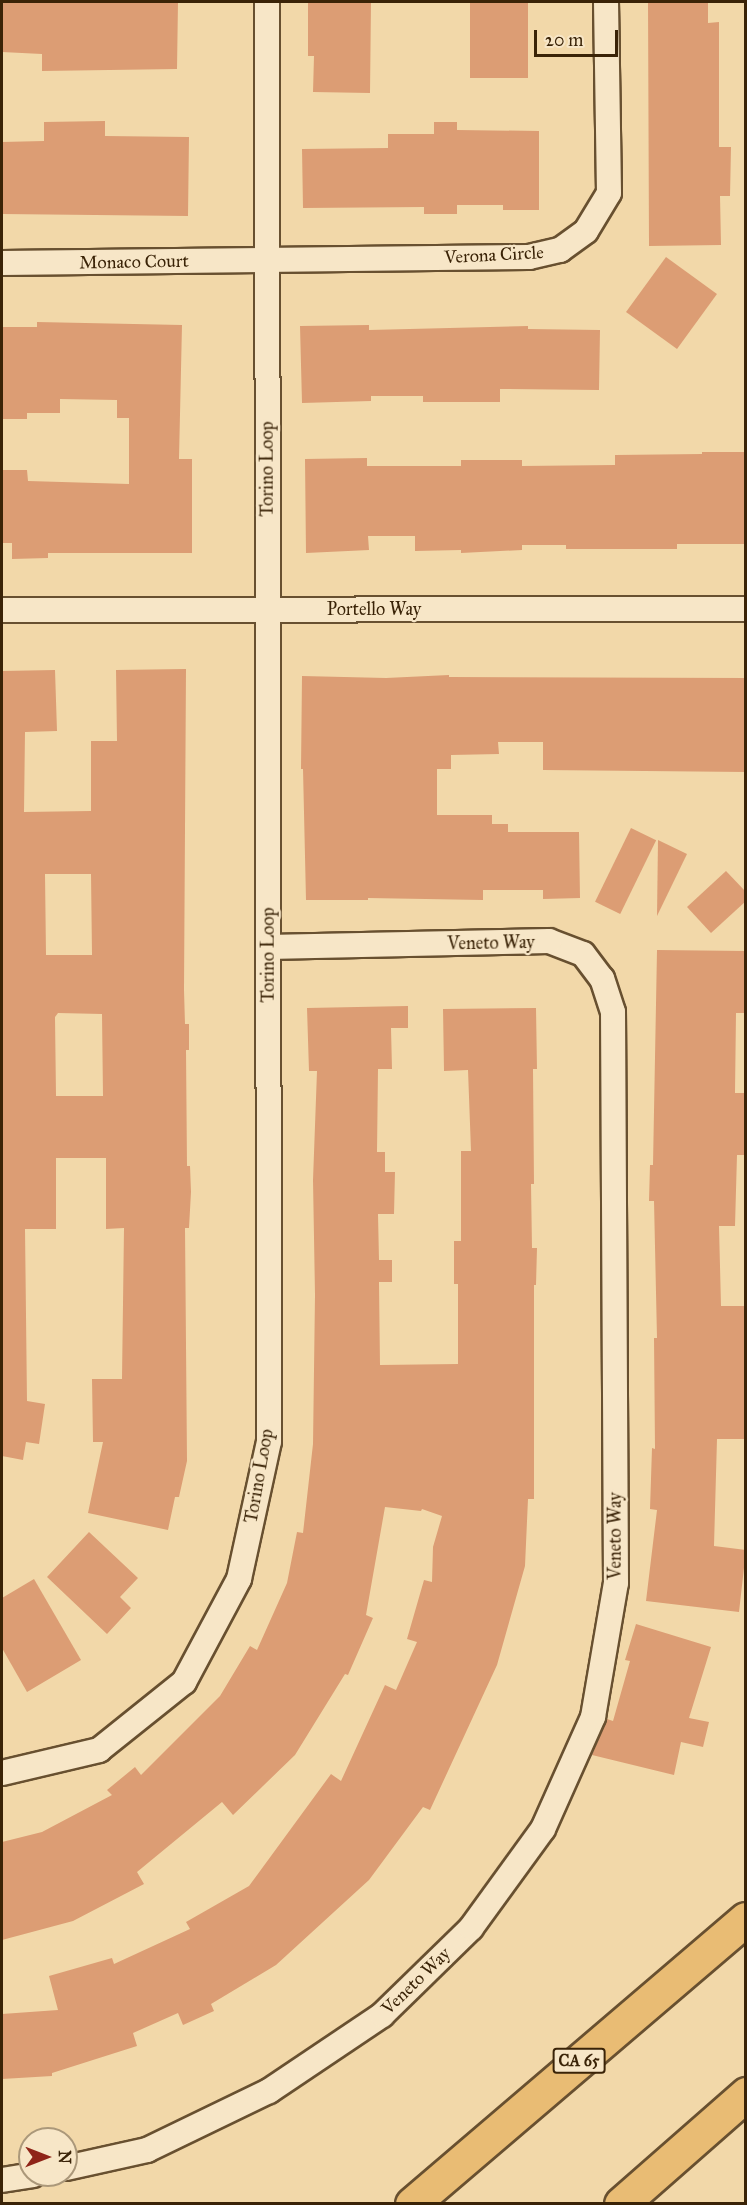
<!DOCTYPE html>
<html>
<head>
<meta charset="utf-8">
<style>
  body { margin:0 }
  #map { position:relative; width:747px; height:2205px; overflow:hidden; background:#f2d8a9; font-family:"IM FELL Great Primer",serif }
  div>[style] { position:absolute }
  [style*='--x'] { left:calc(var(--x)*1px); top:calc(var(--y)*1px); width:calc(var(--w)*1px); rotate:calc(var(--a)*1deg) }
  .building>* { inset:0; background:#dc9d74; transform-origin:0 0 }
  .roads { filter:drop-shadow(2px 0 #685030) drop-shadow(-2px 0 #685030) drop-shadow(0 2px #685030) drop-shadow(0 -2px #685030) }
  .street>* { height:24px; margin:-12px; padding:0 12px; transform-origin:12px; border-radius:12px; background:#f7e6c7 }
  .highway>* { height:33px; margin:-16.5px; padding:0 16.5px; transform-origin:16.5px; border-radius:16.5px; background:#e9bc74 }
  span { translate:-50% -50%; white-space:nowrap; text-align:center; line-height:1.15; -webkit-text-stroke:4.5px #f7e6c7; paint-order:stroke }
  .shield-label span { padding:2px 4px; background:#f7e6c7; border:2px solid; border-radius:4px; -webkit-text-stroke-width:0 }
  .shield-label { font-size:16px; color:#3a2307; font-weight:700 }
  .street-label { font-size:18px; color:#3a2307 }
  .frame { position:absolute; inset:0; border:3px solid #3a2307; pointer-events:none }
  .north { position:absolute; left:18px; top:2127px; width:60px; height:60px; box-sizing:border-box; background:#f7e6c7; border:2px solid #ab987a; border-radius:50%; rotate:90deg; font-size:16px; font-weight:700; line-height:24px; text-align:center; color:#3a2307 }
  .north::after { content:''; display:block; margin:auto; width:21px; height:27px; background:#8f2418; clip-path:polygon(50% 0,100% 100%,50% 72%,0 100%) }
  .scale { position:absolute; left:534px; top:30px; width:84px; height:27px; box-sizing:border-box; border:3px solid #3a2307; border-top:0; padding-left:8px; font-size:18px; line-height:21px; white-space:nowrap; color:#3a2307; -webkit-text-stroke:4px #f7e6c7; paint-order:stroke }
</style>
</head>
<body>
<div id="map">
  <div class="building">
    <div style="clip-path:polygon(2px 2px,178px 2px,177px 69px,42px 71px,42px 54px,2px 52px)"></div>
    <div style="clip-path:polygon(308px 2px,371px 2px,370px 93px,313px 92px,314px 56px,308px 56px)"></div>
    <div style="left:470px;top:2px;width:58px;height:76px"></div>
    <div style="clip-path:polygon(648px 2px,708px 2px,708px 23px,719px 22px,719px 147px,731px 147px,730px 196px,720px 196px,721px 245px,649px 246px)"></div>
    <div style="clip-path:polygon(105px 121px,105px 136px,189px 137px,188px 216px,2px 214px,2px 142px,44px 141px,44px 122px)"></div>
    <div style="clip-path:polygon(434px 122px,457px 122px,457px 130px,539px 131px,539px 210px,503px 210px,503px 205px,457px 205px,457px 214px,424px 214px,424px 207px,303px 208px,302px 149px,388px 148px,388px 134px,434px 134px)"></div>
    <div style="left:666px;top:257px;width:63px;height:68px;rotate:36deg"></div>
    <div style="clip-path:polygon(37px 322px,182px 325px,179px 459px,192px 459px,192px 553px,48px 553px,48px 558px,12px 559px,12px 543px,2px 543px,2px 470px,27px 470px,28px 481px,129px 484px,129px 418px,117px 418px,117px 400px,60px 399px,60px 413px,27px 413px,27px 419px,2px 419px,2px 327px,37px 327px)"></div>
    <div style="clip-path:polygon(369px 325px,369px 330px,528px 326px,528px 329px,600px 330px,599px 390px,500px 389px,500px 402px,423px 402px,423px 396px,371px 396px,371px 401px,302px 403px,300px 326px)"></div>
    <div style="clip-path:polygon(702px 452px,746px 452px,746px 544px,677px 544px,677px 549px,566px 549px,566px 545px,522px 545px,522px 550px,461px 553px,461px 550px,415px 551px,415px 536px,368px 536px,369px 550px,306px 553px,305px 459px,367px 458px,367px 466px,461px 466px,461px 460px,522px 460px,522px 466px,615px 465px,615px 455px,702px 454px)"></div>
    <div style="clip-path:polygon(evenodd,186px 669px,184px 990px,185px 1024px,189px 1024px,189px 1050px,186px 1050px,187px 1166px,190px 1166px,191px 1192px,189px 1228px,185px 1228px,187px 1461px,179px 1497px,175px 1497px,168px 1530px,88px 1513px,103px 1442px,93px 1442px,92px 1379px,122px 1379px,124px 1228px,106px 1229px,106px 1158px,56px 1158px,56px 1229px,25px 1229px,27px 1401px,45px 1404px,39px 1444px,26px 1442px,23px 1460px,2px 1456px,2px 671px,55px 670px,57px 731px,25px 732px,24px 812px,91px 811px,91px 741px,117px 741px,116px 670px,186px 669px,45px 874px,91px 874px,92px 955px,46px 955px,45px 874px,186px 669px,58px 1013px,102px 1014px,103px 1096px,56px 1096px,55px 1017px,58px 1013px)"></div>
    <div style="clip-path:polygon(449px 675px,449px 677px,746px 678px,746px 772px,543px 770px,543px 742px,498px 742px,499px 754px,451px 755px,451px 769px,437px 769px,437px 815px,492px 815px,492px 824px,508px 824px,508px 832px,579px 832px,580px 898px,543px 899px,543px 890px,483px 890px,483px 900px,368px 898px,368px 900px,306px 900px,303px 769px,301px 769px,302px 676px,386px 678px)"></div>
    <div style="left:631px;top:828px;width:28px;height:82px;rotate:26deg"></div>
    <div style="clip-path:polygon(658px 840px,687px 854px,657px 916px)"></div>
    <div style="clip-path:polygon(726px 871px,746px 892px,746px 901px,711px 933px,687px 907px)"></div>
    <div style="clip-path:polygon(657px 950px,746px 951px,746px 1013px,736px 1013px,735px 1093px,746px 1093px,746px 1155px,737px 1155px,735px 1226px,719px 1226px,721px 1306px,746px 1306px,746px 1439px,717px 1439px,714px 1546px,746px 1550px,739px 1612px,646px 1601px,657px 1510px,650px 1509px,652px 1448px,655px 1449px,654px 1338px,657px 1338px,654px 1201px,649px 1201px,650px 1165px,653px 1165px)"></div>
    <div style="clip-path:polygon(408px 1006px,408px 1028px,391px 1028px,392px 1069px,378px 1069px,377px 1152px,385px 1152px,385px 1172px,395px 1172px,394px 1214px,378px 1214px,379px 1260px,392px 1260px,392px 1282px,379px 1282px,380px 1365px,458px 1364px,458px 1284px,454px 1284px,454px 1241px,461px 1241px,461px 1151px,471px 1151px,468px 1070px,444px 1071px,443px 1009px,536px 1008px,537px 1069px,533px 1069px,534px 1184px,531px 1184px,532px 1248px,537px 1248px,536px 1285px,534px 1285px,534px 1499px,528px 1499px,525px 1566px,497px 1665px,430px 1810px,423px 1807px,369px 1880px,276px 1965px,211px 2004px,214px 2011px,183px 2025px,178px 2013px,133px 2033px,137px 2046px,52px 2073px,52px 2076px,2px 2079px,2px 2014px,58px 2010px,49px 1976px,112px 1958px,114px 1964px,190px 1929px,186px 1922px,249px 1886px,331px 1774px,341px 1781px,385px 1685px,396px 1690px,417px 1642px,407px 1639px,424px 1580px,432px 1582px,433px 1547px,442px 1516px,422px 1509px,421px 1511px,385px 1507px,366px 1615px,373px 1618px,348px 1675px,345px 1674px,295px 1755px,233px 1815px,222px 1802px,137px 1872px,144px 1884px,73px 1921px,2px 1940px,2px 1842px,42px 1832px,112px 1795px,107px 1790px,135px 1767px,141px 1775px,220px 1696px,250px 1646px,257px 1650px,287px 1583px,297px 1532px,303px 1533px,313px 1444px,315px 1295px,313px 1180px,317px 1071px,309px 1071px,307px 1008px)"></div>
    <div style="clip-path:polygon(89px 1532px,138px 1578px,120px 1597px,131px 1608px,107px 1634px,47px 1577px)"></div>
    <div style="clip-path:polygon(34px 1579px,81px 1660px,27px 1692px,2px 1648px,2px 1598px)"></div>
    <div style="clip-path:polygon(636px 1624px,711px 1647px,689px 1718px,709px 1722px,703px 1747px,681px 1742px,674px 1775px,592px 1755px,607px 1719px,613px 1721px,630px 1661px,625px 1660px)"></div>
  </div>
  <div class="roads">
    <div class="street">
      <div style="--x:2;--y:263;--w:527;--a:-0.65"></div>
      <div style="--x:529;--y:257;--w:32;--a:-13"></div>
      <div style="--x:560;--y:250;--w:32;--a:-36"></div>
      <div style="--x:586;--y:231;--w:44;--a:-58.8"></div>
      <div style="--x:609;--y:193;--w:191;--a:-90.9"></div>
      <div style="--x:2;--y:610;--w:744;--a:-0.08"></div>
      <div style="--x:2;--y:1773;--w:100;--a:-13.3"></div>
      <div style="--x:99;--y:1750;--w:109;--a:-38.7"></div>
      <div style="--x:184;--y:1682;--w:117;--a:-61.9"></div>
      <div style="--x:239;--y:1579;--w:141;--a:-77.7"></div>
      <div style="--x:269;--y:1441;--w:1439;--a:-90.08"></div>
      <div style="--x:66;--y:2168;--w:83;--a:-12.5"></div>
      <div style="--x:147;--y:2150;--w:136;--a:-25.8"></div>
      <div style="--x:269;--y:2091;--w:136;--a:-33.9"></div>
      <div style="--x:382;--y:2015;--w:124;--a:-44.3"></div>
      <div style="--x:471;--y:1928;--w:122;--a:-54"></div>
      <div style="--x:543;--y:1829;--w:123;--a:-65.9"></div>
      <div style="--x:593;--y:1717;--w:136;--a:-80.3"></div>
      <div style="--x:616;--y:1583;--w:571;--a:-90.3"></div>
      <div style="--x:613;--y:1012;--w:35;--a:-108"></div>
      <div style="--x:602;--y:979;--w:31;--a:-127"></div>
      <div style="--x:583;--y:954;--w:36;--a:-159"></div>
      <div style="--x:549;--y:941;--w:281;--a:178.8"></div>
      <div style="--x:2;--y:2180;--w:31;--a:-9"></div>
    </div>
    <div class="highway">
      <div style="--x:412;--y:2204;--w:439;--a:-40.5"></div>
      <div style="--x:621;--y:2204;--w:167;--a:-41.3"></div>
    </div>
  </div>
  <div class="shield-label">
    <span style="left:579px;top:2061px">CA 65</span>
  </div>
  <div class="street-label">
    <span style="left:494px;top:255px;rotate:-3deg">Verona Circle</span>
    <span style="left:134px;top:262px;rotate:-1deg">Monaco Court</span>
    <span style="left:267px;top:469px;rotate:-90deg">Torino Loop</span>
    <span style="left:374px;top:609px">Portello Way</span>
    <span style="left:491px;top:943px;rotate:-1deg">Veneto Way</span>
    <span style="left:268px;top:955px;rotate:-90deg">Torino Loop</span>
    <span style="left:259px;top:1476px;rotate:-80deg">Torino Loop</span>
    <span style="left:615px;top:1536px;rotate:-90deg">Veneto Way</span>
    <span style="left:416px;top:1981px;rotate:-44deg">Veneto Way</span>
  </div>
  <div class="frame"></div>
  <div class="north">N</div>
  <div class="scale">20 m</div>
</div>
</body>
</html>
